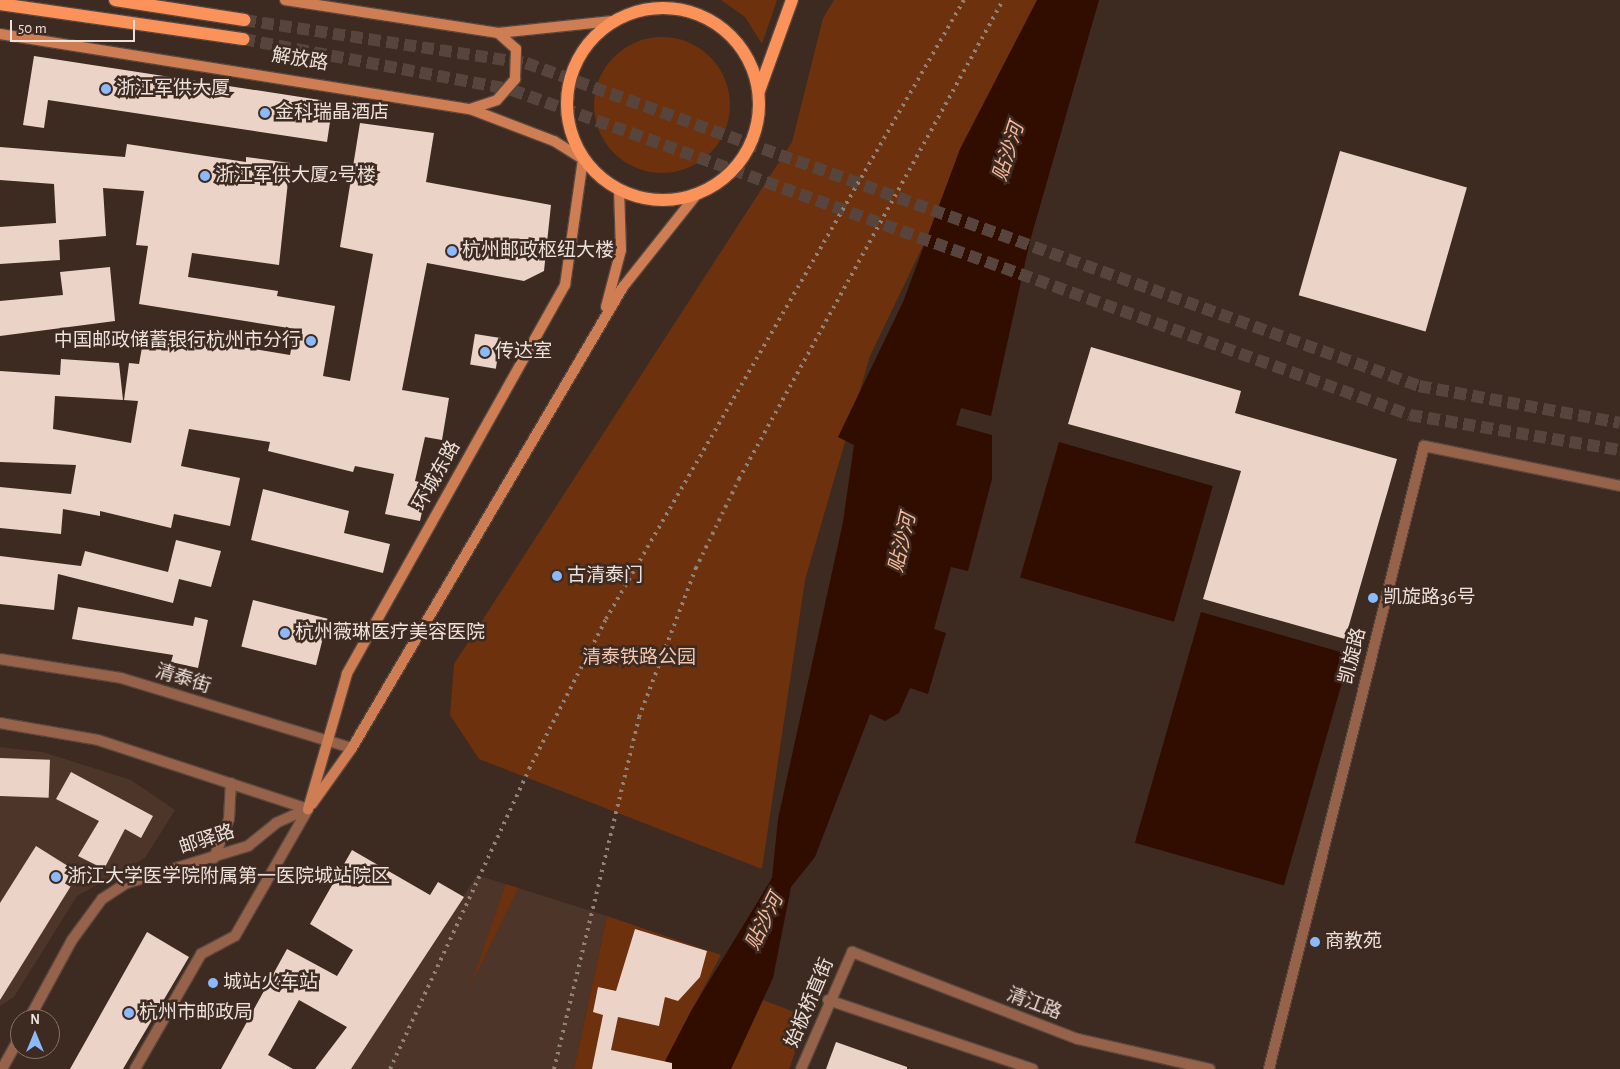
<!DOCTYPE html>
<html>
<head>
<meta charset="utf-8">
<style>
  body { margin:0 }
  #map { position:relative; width:1620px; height:1069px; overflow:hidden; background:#3d2a21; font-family:"Alegreya Sans","Noto Sans SC",sans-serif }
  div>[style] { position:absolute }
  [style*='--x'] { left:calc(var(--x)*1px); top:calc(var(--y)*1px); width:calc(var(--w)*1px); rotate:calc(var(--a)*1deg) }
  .built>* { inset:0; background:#4d3529 }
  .green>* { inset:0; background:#6d310d }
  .round { border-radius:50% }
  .water>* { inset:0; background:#310d00; transform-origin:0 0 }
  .building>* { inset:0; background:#ebd3c7; transform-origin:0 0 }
  .primary-tunnel>* { height:12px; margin-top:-6px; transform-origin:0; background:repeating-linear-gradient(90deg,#57453d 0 12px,transparent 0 18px) }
  .roads { filter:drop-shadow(1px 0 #59473f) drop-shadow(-1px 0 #59473f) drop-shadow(0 1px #59473f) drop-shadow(0 -1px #59473f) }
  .minor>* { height:10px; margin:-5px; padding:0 5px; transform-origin:5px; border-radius:5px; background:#966249 }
  .tertiary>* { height:10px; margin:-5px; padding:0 5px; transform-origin:5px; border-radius:5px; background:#966249 }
  .secondary>* { height:10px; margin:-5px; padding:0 5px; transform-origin:5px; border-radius:5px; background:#cf7d53 }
  .primary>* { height:12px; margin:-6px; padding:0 6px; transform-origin:6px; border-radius:6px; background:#fb925a }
  .primary>.ring { margin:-6px; padding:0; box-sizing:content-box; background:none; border:12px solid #fb925a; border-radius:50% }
  .rail>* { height:4px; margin-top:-2px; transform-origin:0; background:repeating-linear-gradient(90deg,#908179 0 2.5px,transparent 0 7.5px) }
  .dots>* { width:14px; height:14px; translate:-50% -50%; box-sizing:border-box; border:2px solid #3d2a21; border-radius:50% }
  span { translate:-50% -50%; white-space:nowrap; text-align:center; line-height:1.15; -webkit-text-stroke:5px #3d2a21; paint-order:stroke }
  .street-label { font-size:19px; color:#ede1db }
  .poi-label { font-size:19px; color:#ede1db }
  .left { translate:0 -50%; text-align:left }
  .right { translate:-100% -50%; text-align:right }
  .park-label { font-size:19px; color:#f2c7b2 }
  .water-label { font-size:20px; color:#f9ba9b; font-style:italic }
  .north { position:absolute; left:10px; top:1009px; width:50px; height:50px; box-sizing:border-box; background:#3d2a21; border:1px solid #83736b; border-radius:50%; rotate:0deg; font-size:14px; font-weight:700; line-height:20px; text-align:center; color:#ede1db }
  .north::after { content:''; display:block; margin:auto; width:18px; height:22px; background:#8bb9fc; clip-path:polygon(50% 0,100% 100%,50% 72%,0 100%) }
  .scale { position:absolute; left:10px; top:20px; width:125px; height:22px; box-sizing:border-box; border:2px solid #ede1db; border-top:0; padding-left:6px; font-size:15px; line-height:18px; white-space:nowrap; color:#ede1db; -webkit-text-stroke:4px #3d2a21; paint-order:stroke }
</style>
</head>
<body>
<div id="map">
  <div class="built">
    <div style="clip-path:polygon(0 747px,43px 752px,131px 780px,175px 810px,145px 858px,77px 896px,14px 997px,0 1006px)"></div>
    <div style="clip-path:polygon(477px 875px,607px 916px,574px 1069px,351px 1069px)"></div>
  </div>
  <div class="green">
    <div style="clip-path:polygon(721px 0,777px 0,762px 44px,745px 17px)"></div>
    <div style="clip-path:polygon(834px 0,1041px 0,870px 356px,805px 580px,762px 869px,479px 759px,450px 715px,454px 664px,792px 142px,823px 18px)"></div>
    <div class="round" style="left:594px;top:37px;width:136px;height:136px"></div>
    <div style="clip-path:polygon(506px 884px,518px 888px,470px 987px)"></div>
    <div style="clip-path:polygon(607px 916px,721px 955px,661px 1069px,574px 1069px)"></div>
    <div style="clip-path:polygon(763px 1000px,808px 1017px,789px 1069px,731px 1069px)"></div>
  </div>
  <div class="water">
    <div style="clip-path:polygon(1037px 0,1099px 0,1030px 241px,991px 416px,961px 408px,956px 425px,992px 435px,992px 479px,968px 571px,951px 567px,934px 629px,946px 633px,928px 694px,910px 688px,899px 713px,885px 721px,870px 714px,815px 857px,791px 887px,773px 978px,731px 1069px,661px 1069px,691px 1011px,772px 878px,778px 819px,843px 522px,854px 445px,838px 437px,903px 302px,960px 149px)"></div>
    <div style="left:1059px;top:442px;width:160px;height:141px;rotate:16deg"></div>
    <div style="left:1201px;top:612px;width:155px;height:240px;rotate:16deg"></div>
  </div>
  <div class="building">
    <div style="clip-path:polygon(34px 56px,333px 102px,327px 142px,48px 100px,44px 128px,23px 125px)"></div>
    <div style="clip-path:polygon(360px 123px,434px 133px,426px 182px,551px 205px,544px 271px,524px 281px,427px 263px,402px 390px,449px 398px,442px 440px,425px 437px,415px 481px,428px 484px,420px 521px,385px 514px,394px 474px,355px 466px,353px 472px,268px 451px,270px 442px,189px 429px,181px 466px,240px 478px,230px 526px,174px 514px,171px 528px,100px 511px,100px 516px,63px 509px,61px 534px,0 528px,0 487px,71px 494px,76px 465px,0 462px,0 371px,60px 375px,61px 359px,119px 363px,123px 400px,55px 396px,53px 429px,131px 443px,138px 401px,124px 400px,129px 363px,139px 364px,145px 331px,290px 355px,295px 329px,139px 304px,148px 246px,136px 245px,144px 191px,103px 188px,106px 236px,59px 240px,60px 260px,0 264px,0 227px,56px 223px,54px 184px,0 180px,0 147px,125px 157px,127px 144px,246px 162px,246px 157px,290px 163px,279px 265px,192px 253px,188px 277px,278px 291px,277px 296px,335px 306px,323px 376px,350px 381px,373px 254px,340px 247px)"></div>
    <div style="left:1340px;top:151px;width:132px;height:150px;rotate:16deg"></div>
    <div style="clip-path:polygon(110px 267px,115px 321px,0 336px,0 301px,63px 295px,60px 272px)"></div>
    <div style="left:475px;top:334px;width:26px;height:31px;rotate:9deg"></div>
    <div style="clip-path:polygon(1091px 347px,1241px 391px,1235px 413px,1397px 459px,1345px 639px,1203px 599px,1241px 471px,1068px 424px)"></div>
    <div style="clip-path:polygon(263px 489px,349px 511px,344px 533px,390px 544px,383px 573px,251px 540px)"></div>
    <div style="clip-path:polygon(176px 540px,221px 551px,211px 587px,179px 579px,173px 603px,58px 574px,54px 610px,0 604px,0 556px,81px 566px,85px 551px,168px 572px)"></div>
    <div style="left:253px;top:600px;width:77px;height:48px;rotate:14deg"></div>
    <div style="clip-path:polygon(78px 607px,193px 626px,195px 617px,208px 620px,198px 668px,171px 662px,173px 655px,72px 639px)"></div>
    <div style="left:0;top:758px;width:50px;height:38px;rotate:2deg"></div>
    <div style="clip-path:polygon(71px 772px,153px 816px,141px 838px,125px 829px,104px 869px,78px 856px,99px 821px,56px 799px)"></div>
    <div style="clip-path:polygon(36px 846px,79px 873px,0 1000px,0 903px)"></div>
    <div style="clip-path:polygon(352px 850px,430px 895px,438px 882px,464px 897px,351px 1069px,315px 1069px,347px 1027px,299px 1000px,268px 1055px,293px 1069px,221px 1069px,287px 949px,337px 976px,353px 950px,310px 924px)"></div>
    <div style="clip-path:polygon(635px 929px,707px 951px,700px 977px,678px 1001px,665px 997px,659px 1026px,618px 1017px,611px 1050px,672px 1063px,672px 1069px,592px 1069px,603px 1015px,593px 1012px,598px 987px,616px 991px)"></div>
    <div style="clip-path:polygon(147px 932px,189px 957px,123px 1069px,70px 1069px)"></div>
    <div style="clip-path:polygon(836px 1042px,907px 1067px,907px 1069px,826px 1069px)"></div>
  </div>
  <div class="primary-tunnel">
    <div style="--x:244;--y:20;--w:285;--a:8.7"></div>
    <div style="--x:526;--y:63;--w:950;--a:19.89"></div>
    <div style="--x:1419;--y:386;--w:204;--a:10.4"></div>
    <div style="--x:243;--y:39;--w:274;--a:10.7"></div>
    <div style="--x:512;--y:90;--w:955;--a:19.9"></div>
    <div style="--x:1410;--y:415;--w:213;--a:9.5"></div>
  </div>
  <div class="roads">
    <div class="minor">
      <div style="--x:828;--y:1000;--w:216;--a:18.6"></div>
      <div style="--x:801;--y:1069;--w:128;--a:-66.4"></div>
      <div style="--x:852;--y:952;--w:242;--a:21.1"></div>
      <div style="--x:1078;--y:1039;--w:135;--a:12.8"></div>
      <div style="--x:1269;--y:1069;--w:642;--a:-76.03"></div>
      <div style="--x:1424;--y:446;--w:200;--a:11.5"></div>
    </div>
    <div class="tertiary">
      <div style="--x:0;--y:659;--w:122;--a:8.9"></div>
      <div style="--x:121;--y:678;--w:241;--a:16.9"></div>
      <div style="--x:0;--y:723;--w:99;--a:9.8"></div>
      <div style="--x:98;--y:740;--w:221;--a:18.2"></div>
      <div style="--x:214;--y:858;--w:42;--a:-69"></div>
      <div style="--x:229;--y:819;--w:36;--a:-87"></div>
      <div style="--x:29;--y:1019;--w:90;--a:-61.4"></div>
      <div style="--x:72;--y:940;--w:51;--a:-53.8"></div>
      <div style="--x:102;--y:899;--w:30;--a:-33"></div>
      <div style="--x:127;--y:883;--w:127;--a:-17"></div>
      <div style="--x:248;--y:846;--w:36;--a:-39"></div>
      <div style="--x:276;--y:823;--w:35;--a:-24"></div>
      <div style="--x:2;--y:1069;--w:38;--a:-61"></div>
      <div style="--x:135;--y:1069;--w:133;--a:-60.1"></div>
      <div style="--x:201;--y:954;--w:38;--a:-28"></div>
      <div style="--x:235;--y:936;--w:146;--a:-60.1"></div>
    </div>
    <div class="secondary">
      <div style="--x:285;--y:0;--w:216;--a:8.8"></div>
      <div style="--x:498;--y:33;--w:115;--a:-6"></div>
      <div style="--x:0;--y:34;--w:476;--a:9.1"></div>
      <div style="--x:470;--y:109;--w:90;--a:20.9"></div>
      <div style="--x:554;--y:141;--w:34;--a:32"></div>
      <div style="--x:583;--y:159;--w:127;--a:98.1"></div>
      <div style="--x:565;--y:285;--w:446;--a:119.3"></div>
      <div style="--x:347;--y:674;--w:141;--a:106.1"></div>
      <div style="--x:470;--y:109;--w:28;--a:-18"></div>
      <div style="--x:497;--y:100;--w:28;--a:-49"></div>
      <div style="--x:515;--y:79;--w:30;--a:-88"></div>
      <div style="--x:516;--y:49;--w:24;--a:-138"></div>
      <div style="--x:606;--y:307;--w:59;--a:-75.3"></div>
      <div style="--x:621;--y:250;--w:60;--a:-91.9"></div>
      <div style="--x:312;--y:804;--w:69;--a:-54.5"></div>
      <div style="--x:352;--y:748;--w:535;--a:-59.55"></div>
      <div style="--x:623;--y:287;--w:119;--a:-51.5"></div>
    </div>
    <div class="primary">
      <div style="--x:115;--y:0;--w:131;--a:8.8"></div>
      <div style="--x:0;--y:4;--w:246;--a:8.2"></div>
      <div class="ring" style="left:567px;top:8px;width:180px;height:180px"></div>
      <div style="--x:759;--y:91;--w:97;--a:-70.1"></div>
    </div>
  </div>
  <div class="rail">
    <div style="--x:390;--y:1069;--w:331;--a:-65.1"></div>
    <div style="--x:529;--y:769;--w:169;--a:-62.8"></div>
    <div style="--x:606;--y:619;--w:715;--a:-59.96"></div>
    <div style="--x:554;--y:1069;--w:362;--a:-76.4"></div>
    <div style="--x:639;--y:717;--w:160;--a:-69.1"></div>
    <div style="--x:696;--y:568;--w:99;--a:-64.2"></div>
    <div style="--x:739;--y:479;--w:547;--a:-61.14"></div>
  </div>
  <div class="dots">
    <div style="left:106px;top:89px;background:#8bb9fc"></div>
    <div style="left:265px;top:113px;background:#8bb9fc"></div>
    <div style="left:205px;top:176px;background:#8bb9fc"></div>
    <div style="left:452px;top:251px;background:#8bb9fc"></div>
    <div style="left:311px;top:341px;background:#8bb9fc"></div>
    <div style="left:485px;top:352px;background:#8bb9fc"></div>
    <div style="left:557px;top:576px;background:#8bb9fc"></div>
    <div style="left:1373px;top:598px;background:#8bb9fc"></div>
    <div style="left:285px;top:633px;background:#8bb9fc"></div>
    <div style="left:56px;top:877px;background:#8bb9fc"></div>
    <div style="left:1315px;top:942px;background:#8bb9fc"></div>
    <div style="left:213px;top:983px;background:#8bb9fc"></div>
    <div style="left:129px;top:1013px;background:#8bb9fc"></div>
  </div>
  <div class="street-label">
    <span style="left:300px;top:60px;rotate:9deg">解放路</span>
    <span style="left:437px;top:476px;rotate:-61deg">环城东路</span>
    <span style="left:1353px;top:656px;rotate:-76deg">凯旋路</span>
    <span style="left:183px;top:679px;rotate:17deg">清泰街</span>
    <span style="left:207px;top:840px;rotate:-18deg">邮驿路</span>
    <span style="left:810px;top:1003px;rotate:-67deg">始板桥直街</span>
    <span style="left:1034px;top:1004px;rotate:21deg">清江路</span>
  </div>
  <div class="poi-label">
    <span class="left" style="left:116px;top:89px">浙江军供大厦</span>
    <span class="left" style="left:275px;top:113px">金科瑞晶酒店</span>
    <span class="left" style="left:215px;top:176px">浙江军供大厦2号楼</span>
    <span class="left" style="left:462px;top:251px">杭州邮政枢纽大楼</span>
    <span class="right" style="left:301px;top:341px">中国邮政储蓄银行杭州市分行</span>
    <span class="left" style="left:495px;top:352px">传达室</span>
    <span class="left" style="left:567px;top:576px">古清泰门</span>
    <span class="left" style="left:1383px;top:598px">凯旋路36号</span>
    <span class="left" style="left:295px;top:633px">杭州薇琳医疗美容医院</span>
    <span class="left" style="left:67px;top:877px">浙江大学医学院附属第一医院城站院区</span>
    <span class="left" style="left:1325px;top:942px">商教苑</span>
    <span class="left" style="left:223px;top:983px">城站火车站</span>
    <span class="left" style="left:139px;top:1013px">杭州市邮政局</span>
  </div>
  <div class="park-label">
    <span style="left:639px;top:658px">清泰铁路公园</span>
  </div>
  <div class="water-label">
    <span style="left:1009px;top:152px;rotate:-72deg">贴沙河</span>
    <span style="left:903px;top:543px;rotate:-77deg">贴沙河</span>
    <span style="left:765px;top:922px;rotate:-64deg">贴沙河</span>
  </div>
  <div class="north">N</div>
  <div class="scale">50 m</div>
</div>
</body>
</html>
